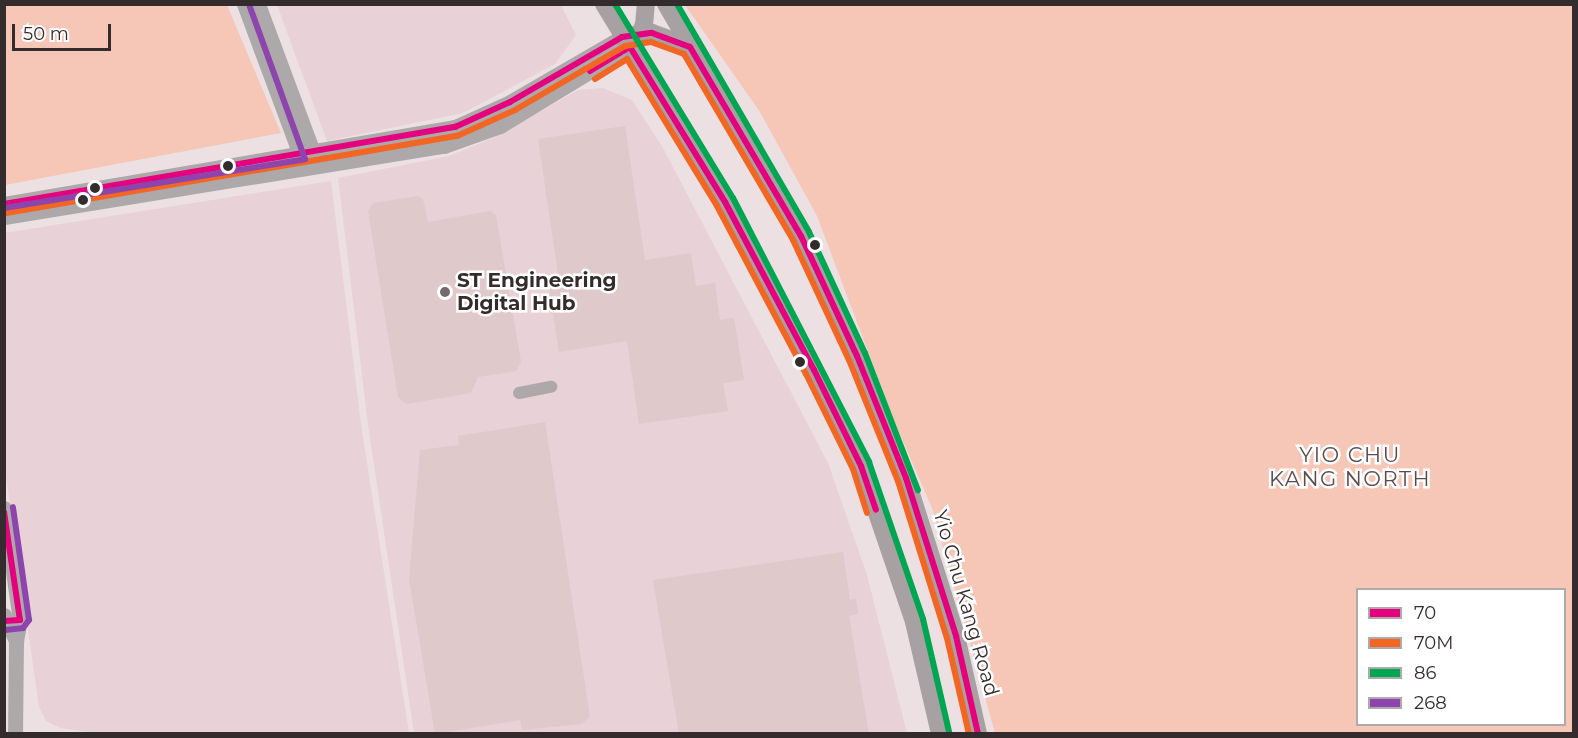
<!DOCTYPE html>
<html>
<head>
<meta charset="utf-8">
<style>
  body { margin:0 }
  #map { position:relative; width:1578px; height:738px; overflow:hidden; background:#ece0e3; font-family:Montserrat,sans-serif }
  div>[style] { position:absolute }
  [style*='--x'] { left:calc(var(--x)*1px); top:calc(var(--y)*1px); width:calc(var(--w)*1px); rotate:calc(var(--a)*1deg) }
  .built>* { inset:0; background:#e8d1d7 }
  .green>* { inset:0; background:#f6c6b6 }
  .building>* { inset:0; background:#e0c9ca }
  .minor>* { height:12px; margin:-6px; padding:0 6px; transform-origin:6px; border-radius:6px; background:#ada9ab }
  .tertiary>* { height:15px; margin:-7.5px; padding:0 7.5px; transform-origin:7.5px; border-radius:7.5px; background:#ada9ab }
  .primary>* { height:18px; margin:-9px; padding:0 9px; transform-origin:9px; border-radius:9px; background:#a7a1a3 }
  .bus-1>* { height:6px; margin:-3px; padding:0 3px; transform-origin:3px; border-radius:3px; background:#e5007d }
  .bus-2>* { height:6px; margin:-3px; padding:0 3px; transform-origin:3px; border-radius:3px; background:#f26522 }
  .bus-3>* { height:6px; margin:-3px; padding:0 3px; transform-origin:3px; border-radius:3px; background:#00a651 }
  .bus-4>* { height:6px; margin:-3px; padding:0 3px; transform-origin:3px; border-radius:3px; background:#8e44ad }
  .dots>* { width:16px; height:16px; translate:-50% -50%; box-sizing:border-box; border:3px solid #fff; border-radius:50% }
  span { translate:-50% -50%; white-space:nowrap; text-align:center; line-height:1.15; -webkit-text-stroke:5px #fff; paint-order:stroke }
  .poi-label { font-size:20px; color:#342b2d; font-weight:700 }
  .left { translate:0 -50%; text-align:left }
  .street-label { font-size:20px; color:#342b2d }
  .neighbourhood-label { font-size:21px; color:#5d4a4f; letter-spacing:1.5px }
  .frame { position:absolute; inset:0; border:6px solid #342b2d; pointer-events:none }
  .legend { position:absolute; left:1356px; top:588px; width:210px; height:138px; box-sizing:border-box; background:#fff; border:2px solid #aeaaab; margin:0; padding:8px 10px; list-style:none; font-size:18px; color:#342b2d }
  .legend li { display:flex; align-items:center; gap:12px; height:30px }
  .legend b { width:30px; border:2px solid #aeaaab }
  .scale { position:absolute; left:12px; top:24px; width:99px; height:27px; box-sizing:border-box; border:3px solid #342b2d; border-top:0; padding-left:8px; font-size:18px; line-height:21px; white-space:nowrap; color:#342b2d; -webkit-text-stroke:4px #fff; paint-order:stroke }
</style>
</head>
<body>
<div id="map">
  <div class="built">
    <div style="clip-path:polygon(277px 5px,561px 5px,576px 35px,555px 64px,463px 113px,327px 141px)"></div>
    <div style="clip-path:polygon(603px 88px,632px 100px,663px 148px,828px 463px,867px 575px,907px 733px,414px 733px,368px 425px,338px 178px,449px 156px,495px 137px,578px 90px)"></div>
    <div style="clip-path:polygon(331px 181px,361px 424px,409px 733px,102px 734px,60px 728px,46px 721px,39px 707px,5px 469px,4px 233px)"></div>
  </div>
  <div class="green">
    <div style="clip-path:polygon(5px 4px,227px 5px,281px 133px,5px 185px)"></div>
    <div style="clip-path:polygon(evenodd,685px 5px,1573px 5px,1573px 733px,995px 733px,932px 508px,893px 418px,817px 216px,760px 112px,685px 5px,1358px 590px,1564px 590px,1564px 724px,1358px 724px,1358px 590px)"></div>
  </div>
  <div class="building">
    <div style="clip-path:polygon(625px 126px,645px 260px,691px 253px,696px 286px,715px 283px,720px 320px,734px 318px,744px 380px,723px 383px,728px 411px,639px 424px,627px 341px,559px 352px,547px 276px,558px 274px,538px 139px)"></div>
    <div style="clip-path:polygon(418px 196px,423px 199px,428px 222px,490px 211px,496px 215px,521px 362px,516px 371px,478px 377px,471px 393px,406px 404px,398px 397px,368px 211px,373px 203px)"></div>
    <div style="clip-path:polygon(545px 422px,590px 717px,581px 724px,522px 730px,520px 720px,435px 734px,409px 579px,420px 450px,459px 445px,458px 436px)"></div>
    <div style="clip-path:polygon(843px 552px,850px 600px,856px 599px,858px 614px,849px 616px,869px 734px,679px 734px,653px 580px)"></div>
  </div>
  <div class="minor">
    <div style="--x:519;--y:393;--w:33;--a:-11"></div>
  </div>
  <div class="tertiary">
    <div style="--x:244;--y:4;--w:172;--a:69.6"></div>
    <div style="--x:258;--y:4;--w:170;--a:69.6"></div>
    <div style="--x:4;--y:204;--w:458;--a:-9.7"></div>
    <div style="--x:455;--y:127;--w:60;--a:-24.4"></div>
    <div style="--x:510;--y:102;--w:129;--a:-30.1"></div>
    <div style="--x:4;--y:217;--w:446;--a:-9.2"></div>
    <div style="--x:444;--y:146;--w:59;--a:-19.7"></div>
    <div style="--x:500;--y:126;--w:152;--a:-31.3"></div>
    <div style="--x:4;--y:508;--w:113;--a:81.9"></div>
    <div style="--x:20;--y:620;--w:21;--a:101"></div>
    <div style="--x:16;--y:641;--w:93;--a:90.6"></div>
    <div style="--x:4;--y:615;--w:29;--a:65"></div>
  </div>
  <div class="primary">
    <div style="--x:604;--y:4;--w:232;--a:58.6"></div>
    <div style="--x:725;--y:202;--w:297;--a:62.7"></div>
    <div style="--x:861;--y:466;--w:165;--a:71.2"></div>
    <div style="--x:914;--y:622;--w:115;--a:76.9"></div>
    <div style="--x:666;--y:4;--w:268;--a:59.8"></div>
    <div style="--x:801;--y:236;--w:132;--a:65"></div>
    <div style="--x:857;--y:356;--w:131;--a:68.1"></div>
    <div style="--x:906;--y:478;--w:166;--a:72.4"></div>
    <div style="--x:956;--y:636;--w:100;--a:77.3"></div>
    <div style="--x:622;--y:37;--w:30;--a:-8"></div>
    <div style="--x:652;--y:33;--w:40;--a:20.2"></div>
    <div style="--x:635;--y:42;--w:19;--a:-62"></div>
    <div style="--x:644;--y:25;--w:21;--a:-85"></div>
  </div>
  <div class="bus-1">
    <div style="--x:590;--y:71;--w:47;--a:-31"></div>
    <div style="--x:630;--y:47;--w:182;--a:58.5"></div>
    <div style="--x:725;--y:202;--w:190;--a:62.1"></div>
    <div style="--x:814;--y:370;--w:107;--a:63.9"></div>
    <div style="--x:861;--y:466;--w:46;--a:71.2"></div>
    <div style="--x:4;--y:204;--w:458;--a:-9.7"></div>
    <div style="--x:455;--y:127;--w:60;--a:-24.4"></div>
    <div style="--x:510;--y:102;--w:129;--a:-30.1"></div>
    <div style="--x:622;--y:37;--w:30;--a:-8"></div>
    <div style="--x:652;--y:33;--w:40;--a:20.2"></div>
    <div style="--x:690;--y:47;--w:219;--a:59.6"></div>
    <div style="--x:801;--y:236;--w:132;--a:65"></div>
    <div style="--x:857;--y:356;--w:131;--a:68.1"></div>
    <div style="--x:906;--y:478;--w:166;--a:72.4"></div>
    <div style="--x:956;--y:636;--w:100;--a:77.3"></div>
    <div style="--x:4;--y:512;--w:109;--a:81.6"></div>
    <div style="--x:20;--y:620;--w:16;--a:176"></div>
  </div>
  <div class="bus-2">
    <div style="--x:595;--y:79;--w:38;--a:-32"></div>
    <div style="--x:627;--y:59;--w:172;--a:58.5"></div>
    <div style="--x:717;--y:206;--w:190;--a:62.1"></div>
    <div style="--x:806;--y:374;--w:106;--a:63.7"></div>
    <div style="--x:853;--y:469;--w:46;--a:72.3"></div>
    <div style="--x:6;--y:213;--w:458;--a:-9.7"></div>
    <div style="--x:457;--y:136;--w:64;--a:-24.1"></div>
    <div style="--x:515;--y:110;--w:127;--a:-30.2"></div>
    <div style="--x:625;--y:46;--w:26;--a:-9"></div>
    <div style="--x:651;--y:42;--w:35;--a:20"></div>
    <div style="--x:684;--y:54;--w:216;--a:59.6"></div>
    <div style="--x:793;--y:240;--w:132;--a:65"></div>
    <div style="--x:849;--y:360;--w:131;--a:68"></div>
    <div style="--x:898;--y:481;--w:164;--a:72.7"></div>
    <div style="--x:947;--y:638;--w:98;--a:77.1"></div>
  </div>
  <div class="bus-3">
    <div style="--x:615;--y:4;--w:227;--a:58.7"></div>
    <div style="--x:733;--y:198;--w:297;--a:62.7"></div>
    <div style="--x:869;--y:462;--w:166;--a:71"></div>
    <div style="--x:923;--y:619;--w:116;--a:77"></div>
    <div style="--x:677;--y:4;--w:263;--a:59.9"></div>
    <div style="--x:809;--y:232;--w:133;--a:65.2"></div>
    <div style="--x:865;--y:353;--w:147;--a:68.9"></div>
  </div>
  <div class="bus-4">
    <div style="--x:4;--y:208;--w:305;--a:-9.2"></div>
    <div style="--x:305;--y:159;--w:162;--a:-109.9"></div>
    <div style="--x:5;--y:630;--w:18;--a:-6"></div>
    <div style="--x:23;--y:628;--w:10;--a:-53"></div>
    <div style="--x:29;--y:620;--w:114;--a:-98.1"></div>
  </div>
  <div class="dots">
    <div style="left:228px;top:166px;background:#342b2d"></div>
    <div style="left:95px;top:188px;background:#342b2d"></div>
    <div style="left:83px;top:200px;background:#342b2d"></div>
    <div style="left:815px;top:245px;background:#342b2d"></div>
    <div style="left:445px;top:292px;background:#746a6d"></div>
    <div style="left:800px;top:362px;background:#342b2d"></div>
  </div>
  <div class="poi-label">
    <span class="left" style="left:457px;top:292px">ST Engineering<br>Digital Hub</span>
  </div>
  <div class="street-label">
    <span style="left:966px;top:603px;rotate:74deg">Yio Chu Kang Road</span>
  </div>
  <div class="neighbourhood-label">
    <span style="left:1350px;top:467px">YIO CHU<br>KANG NORTH</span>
  </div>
  <div class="frame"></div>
  <ul class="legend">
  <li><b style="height:8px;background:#e5007d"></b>70</li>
  <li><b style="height:8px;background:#f26522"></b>70M</li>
  <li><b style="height:8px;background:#00a651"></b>86</li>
  <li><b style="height:8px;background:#8e44ad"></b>268</li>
  </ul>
  <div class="scale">50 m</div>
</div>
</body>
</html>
